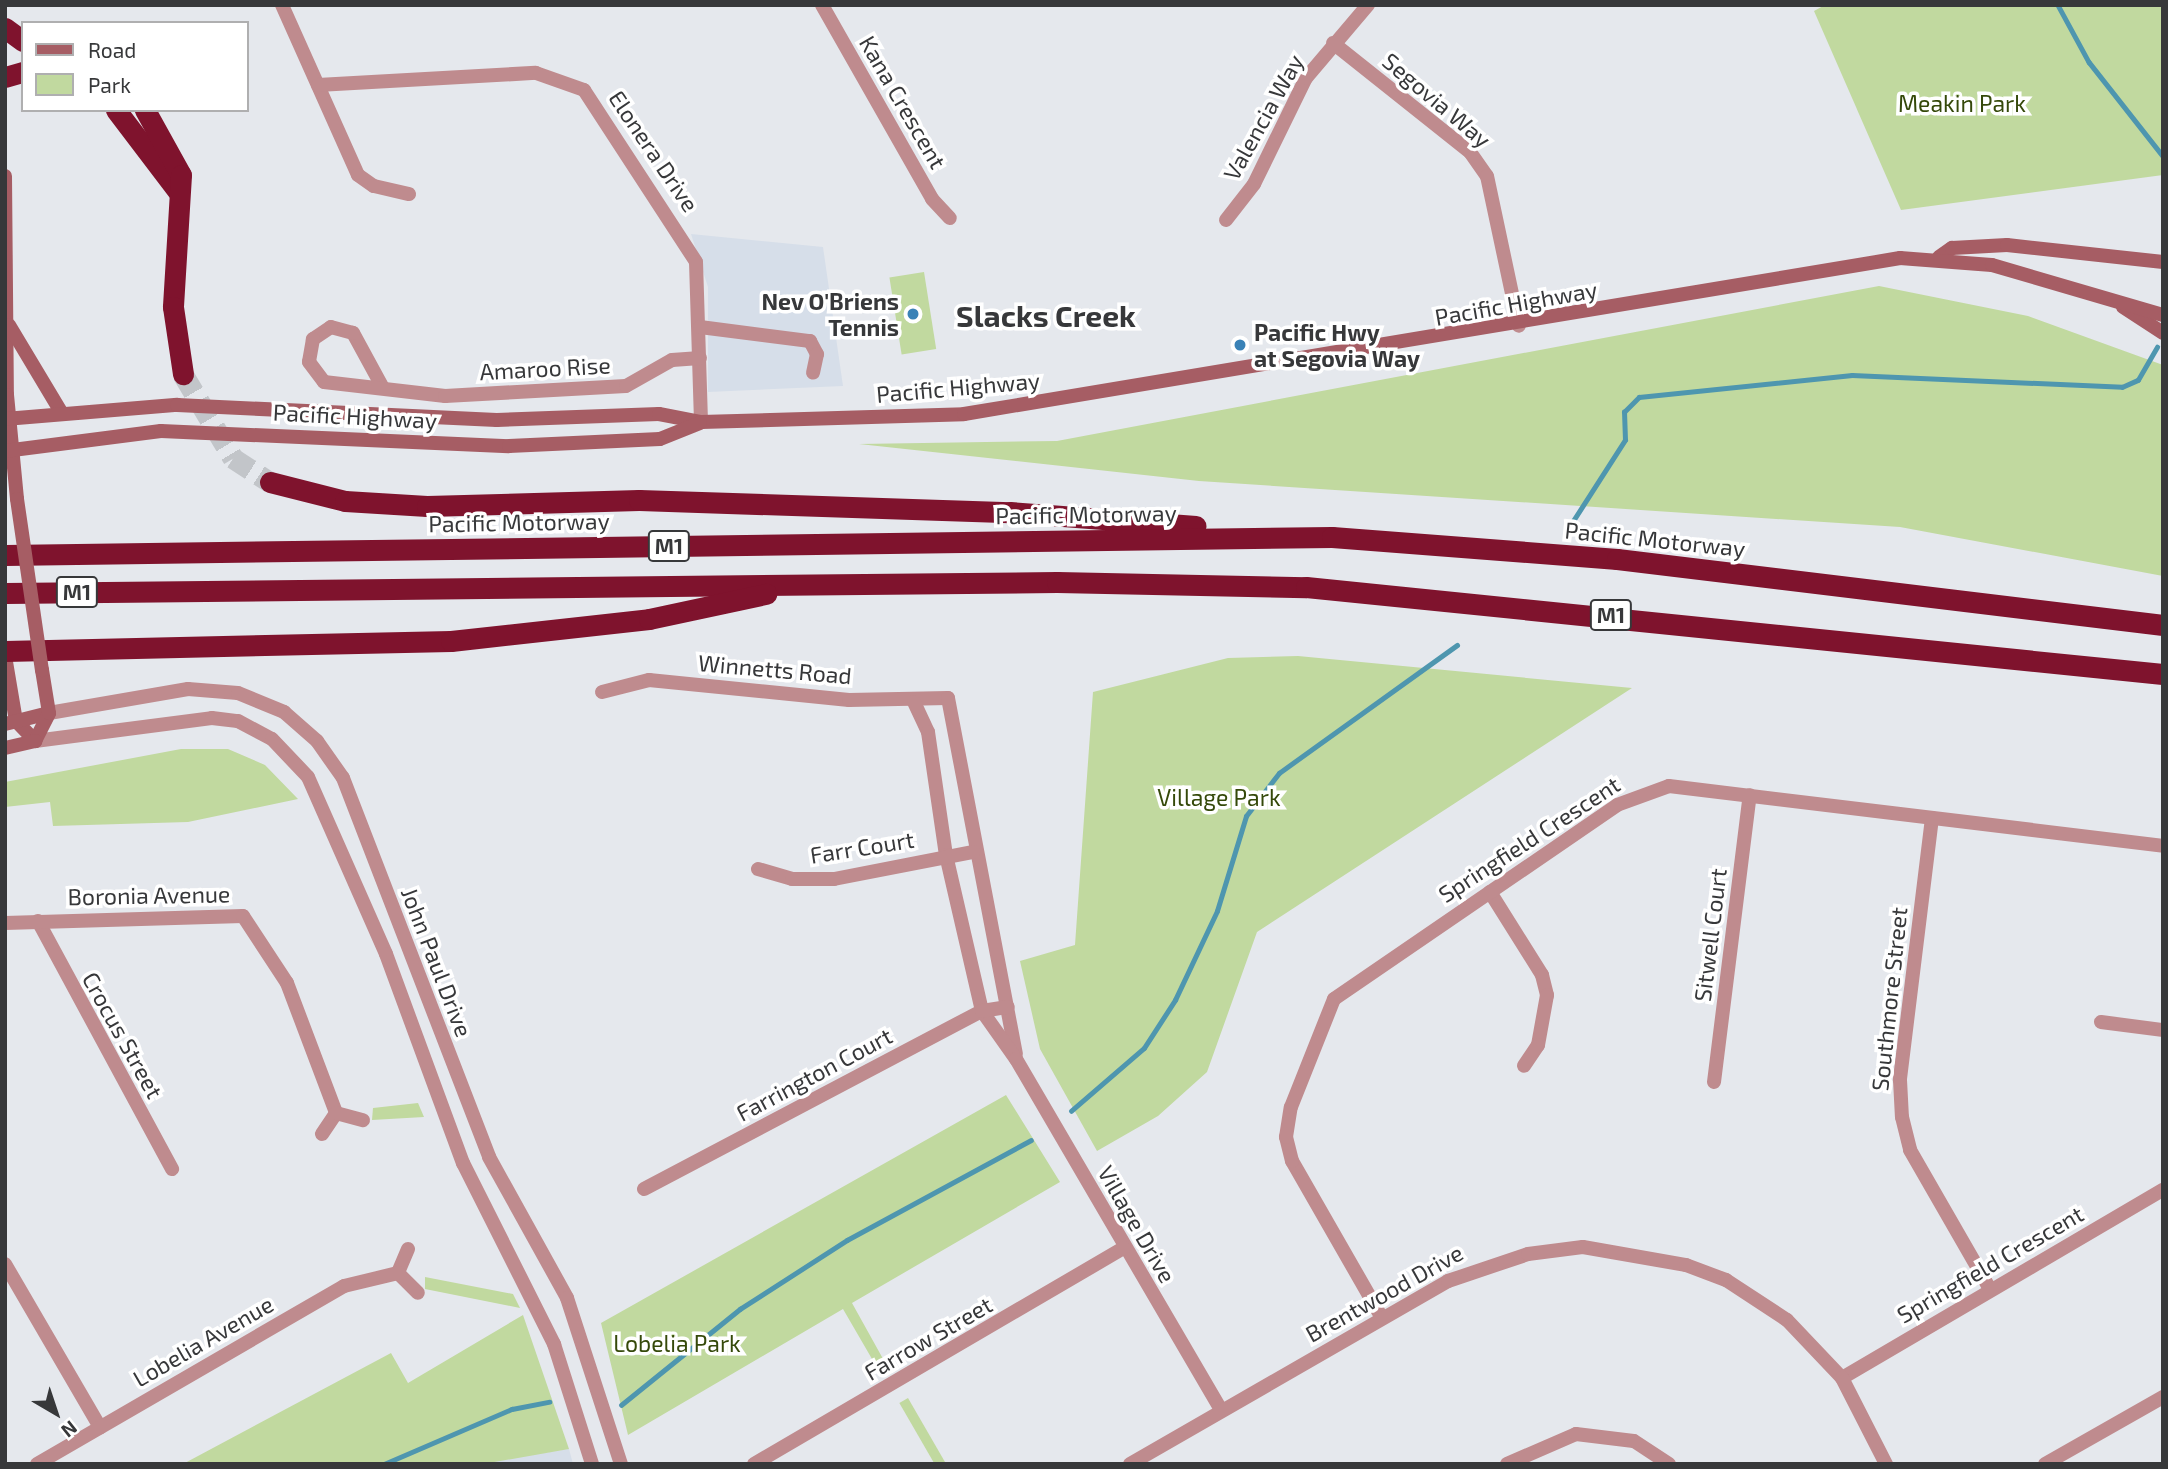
<!DOCTYPE html>
<html>
<head>
<meta charset="utf-8">
<style>
  body { margin:0 }
  #map { position:relative; width:2168px; height:1469px; overflow:hidden; background:#e5e8ed; font-family:"Exo 2",sans-serif }
  div>[style] { position:absolute }
  [style*='--x'] { left:calc(var(--x)*1px); top:calc(var(--y)*1px); width:calc(var(--w)*1px); rotate:calc(var(--a)*1deg) }
  .built>* { inset:0; background:#d6dee9 }
  .green>* { inset:0; background:#c1d99f; transform-origin:0 0 }
  .stream>* { height:4.5px; margin:-2.25px; padding:0 2.25px; transform-origin:2.25px; border-radius:2.25px; background:#4e96af }
  .motorway-tunnel>* { height:21px; margin-top:-10.5px; transform-origin:0; background:repeating-linear-gradient(90deg,#c2c5c9 0 21px,transparent 0 31px) }
  .minor>* { height:14px; margin:-7px; padding:0 7px; transform-origin:7px; border-radius:7px; background:#bf8b8e }
  .tertiary>* { height:14px; margin:-7px; padding:0 7px; transform-origin:7px; border-radius:7px; background:#bf8b8e }
  .secondary>* { height:14px; margin:-7px; padding:0 7px; transform-origin:7px; border-radius:7px; background:#a65d64 }
  .motorway>* { height:21px; margin:-10.5px; padding:0 10.5px; transform-origin:10.5px; border-radius:10.5px; background:#7f132d }
  .secondary-bridge>* { height:14px; margin:-7px; padding:0 7px; transform-origin:7px; border-radius:7px; background:#a65d64 }
  .dots>* { width:19px; height:19px; translate:-50% -50%; box-sizing:border-box; border:4px solid #fff; border-radius:50% }
  span { translate:-50% -50%; white-space:nowrap; text-align:center; line-height:1.15; -webkit-text-stroke:7px #fff; paint-order:stroke }
  .shield-label span { padding:2px 5px; background:#fff; border:2px solid; border-radius:5px; -webkit-text-stroke-width:0 }
  .shield-label { font-size:21px; color:#37383a; font-weight:700 }
  .street-label { font-size:23px; color:#37383a }
  .park-label { font-size:23px; color:#35490a }
  .poi-label { font-size:23px; color:#37383a; font-weight:700 }
  .right { translate:-100% -50%; text-align:right }
  .left { translate:0 -50%; text-align:left }
  .district-label { font-size:30px; color:#37383a; font-weight:700 }
  .frame { position:absolute; inset:0; border:7px solid #37383a; pointer-events:none }
  .legend { position:absolute; left:21px; top:21px; width:228px; height:91px; box-sizing:border-box; background:#fff; border:2px solid #afafb0; margin:0; padding:9px 12px; list-style:none; font-size:21px; color:#37383a }
  .legend li { display:flex; align-items:center; gap:14px; height:35px }
  .legend b { width:35px; border:2px solid #afafb0 }
  .north { position:absolute; left:21px; top:1378px; width:70px; height:70px; -webkit-text-stroke:5px #fff; paint-order:stroke; rotate:141deg; font-size:19px; font-weight:700; line-height:28px; text-align:center; color:#37383a }
  .north::after { content:''; display:block; margin:auto; width:24px; height:32px; background:#37383a; clip-path:polygon(50% 0,100% 100%,50% 72%,0 100%) }
</style>
</head>
<body>
<div id="map">
  <div class="built">
    <div style="clip-path:polygon(691px 234px,823px 247px,843px 386px,708px 392px,708px 287px)"></div>
    <div style="clip-path:polygon(569px 1449px,573px 1464px,483px 1464px,486px 1462px)"></div>
  </div>
  <div class="green">
    <div style="clip-path:polygon(1825px 5px,2163px 5px,2163px 175px,1901px 210px,1814px 11px)"></div>
    <div style="left:924px;top:272px;width:78px;height:35px;rotate:81deg"></div>
    <div style="clip-path:polygon(1879px 286px,2028px 316px,2163px 365px,2163px 576px,1900px 527px,1199px 481px,859px 444px,1057px 441px)"></div>
    <div style="clip-path:polygon(1298px 656px,1632px 688px,1257px 932px,1207px 1072px,1158px 1116px,1097px 1151px,1040px 1049px,1020px 961px,1075px 945px,1093px 692px,1228px 658px)"></div>
    <div style="clip-path:polygon(181px 749px,228px 749px,265px 765px,298px 799px,188px 822px,53px 826px,50px 802px,5px 807px,5px 782px)"></div>
    <div style="clip-path:polygon(1006px 1095px,1060px 1182px,852px 1303px,887px 1366px,879px 1371px,843px 1309px,628px 1435px,601px 1323px)"></div>
    <div style="clip-path:polygon(418px 1103px,424px 1117px,372px 1120px,373px 1108px)"></div>
    <div style="clip-path:polygon(425px 1277px,513px 1294px,520px 1308px,425px 1289px)"></div>
    <div style="clip-path:polygon(523px 1315px,569px 1449px,483px 1464px,183px 1464px,391px 1353px,408px 1383px)"></div>
    <div style="left:908px;top:1398px;width:76px;height:10px;rotate:60deg"></div>
  </div>
  <div class="stream">
    <div style="--x:2058;--y:5;--w:65;--a:61.5"></div>
    <div style="--x:2089;--y:62;--w:120;--a:51.8"></div>
    <div style="--x:1573;--y:521;--w:96;--a:-57.3"></div>
    <div style="--x:1625;--y:440;--w:28;--a:-92"></div>
    <div style="--x:1624;--y:412;--w:21;--a:-45"></div>
    <div style="--x:1639;--y:397;--w:214;--a:-5.9"></div>
    <div style="--x:1852;--y:375;--w:270;--a:2.5"></div>
    <div style="--x:2122;--y:387;--w:17;--a:-24"></div>
    <div style="--x:2138;--y:380;--w:38;--a:-60"></div>
    <div style="--x:1071;--y:1111;--w:96;--a:-40.8"></div>
    <div style="--x:1144;--y:1048;--w:57;--a:-57.1"></div>
    <div style="--x:1175;--y:1000;--w:98;--a:-64.7"></div>
    <div style="--x:1217;--y:911;--w:99;--a:-73"></div>
    <div style="--x:1246;--y:816;--w:54;--a:-52.5"></div>
    <div style="--x:1279;--y:773;--w:219;--a:-35.7"></div>
    <div style="--x:621;--y:1405;--w:153;--a:-38.9"></div>
    <div style="--x:740;--y:1309;--w:127;--a:-32.8"></div>
    <div style="--x:847;--y:1240;--w:209;--a:-28.5"></div>
    <div style="--x:384;--y:1464;--w:139;--a:-23.3"></div>
    <div style="--x:512;--y:1409;--w:38;--a:-11"></div>
  </div>
  <div class="motorway-tunnel">
    <div style="--x:183;--y:374;--w:98;--a:59.2"></div>
    <div style="--x:233;--y:458;--w:44;--a:33"></div>
  </div>
  <div class="minor">
    <div style="--x:282;--y:5;--w:186;--a:65.9"></div>
    <div style="--x:358;--y:175;--w:19;--a:35"></div>
    <div style="--x:374;--y:186;--w:36;--a:13"></div>
    <div style="--x:822;--y:5;--w:223;--a:60.4"></div>
    <div style="--x:932;--y:199;--w:26;--a:47"></div>
    <div style="--x:1333;--y:43;--w:175;--a:38.5"></div>
    <div style="--x:1470;--y:152;--w:29;--a:55"></div>
    <div style="--x:1487;--y:176;--w:153;--a:78"></div>
    <div style="--x:318;--y:85;--w:218;--a:-3.2"></div>
    <div style="--x:536;--y:73;--w:51;--a:19.5"></div>
    <div style="--x:584;--y:90;--w:205;--a:56.9"></div>
    <div style="--x:696;--y:262;--w:160;--a:88.2"></div>
    <div style="--x:1226;--y:220;--w:46;--a:-52.1"></div>
    <div style="--x:1254;--y:184;--w:118;--a:-63.9"></div>
    <div style="--x:1306;--y:78;--w:96;--a:-49.7"></div>
    <div style="--x:700;--y:327;--w:111;--a:7.3"></div>
    <div style="--x:810;--y:341;--w:15;--a:62"></div>
    <div style="--x:817;--y:354;--w:19;--a:102"></div>
    <div style="--x:383;--y:388;--w:63;--a:-118.6"></div>
    <div style="--x:353;--y:333;--w:23;--a:-165"></div>
    <div style="--x:331;--y:327;--w:22;--a:146"></div>
    <div style="--x:313;--y:339;--w:23;--a:100"></div>
    <div style="--x:309;--y:362;--w:25;--a:53"></div>
    <div style="--x:324;--y:382;--w:122;--a:6.6"></div>
    <div style="--x:445;--y:396;--w:181;--a:-3.2"></div>
    <div style="--x:626;--y:386;--w:53;--a:-29.5"></div>
    <div style="--x:672;--y:360;--w:28;--a:-4"></div>
    <div style="--x:602;--y:692;--w:49;--a:-14.3"></div>
    <div style="--x:649;--y:680;--w:201;--a:5.7"></div>
    <div style="--x:849;--y:700;--w:99;--a:-1.2"></div>
    <div style="--x:948;--y:698;--w:362;--a:79.2"></div>
    <div style="--x:914;--y:702;--w:33;--a:65"></div>
    <div style="--x:928;--y:732;--w:124;--a:81.7"></div>
    <div style="--x:946;--y:855;--w:160;--a:77"></div>
    <div style="--x:982;--y:1011;--w:59;--a:54.7"></div>
    <div style="--x:1016;--y:1059;--w:406;--a:59.7"></div>
    <div style="--x:1932;--y:818;--w:264;--a:97"></div>
    <div style="--x:1900;--y:1080;--w:37;--a:87"></div>
    <div style="--x:1902;--y:1117;--w:34;--a:76"></div>
    <div style="--x:1910;--y:1150;--w:160;--a:60.1"></div>
    <div style="--x:758;--y:869;--w:35;--a:16"></div>
    <div style="--x:792;--y:879;--w:42;--a:0"></div>
    <div style="--x:834;--y:879;--w:142;--a:-11"></div>
    <div style="--x:1490;--y:892;--w:98;--a:57.9"></div>
    <div style="--x:1542;--y:975;--w:21;--a:76"></div>
    <div style="--x:1547;--y:995;--w:51;--a:100.2"></div>
    <div style="--x:1538;--y:1045;--w:25;--a:124"></div>
    <div style="--x:38;--y:921;--w:282;--a:61.6"></div>
    <div style="--x:5;--y:923;--w:238;--a:-1.7"></div>
    <div style="--x:243;--y:916;--w:80;--a:56.7"></div>
    <div style="--x:287;--y:983;--w:139;--a:69.3"></div>
    <div style="--x:2101;--y:1022;--w:63;--a:7.4"></div>
    <div style="--x:1714;--y:1082;--w:289;--a:-82.9"></div>
    <div style="--x:322;--y:1134;--w:25;--a:-56"></div>
    <div style="--x:336;--y:1113;--w:28;--a:15"></div>
    <div style="--x:644;--y:1189;--w:382;--a:-27.8"></div>
    <div style="--x:982;--y:1011;--w:26;--a:-9"></div>
    <div style="--x:408;--y:1249;--w:26;--a:113"></div>
    <div style="--x:398;--y:1273;--w:28;--a:45"></div>
    <div style="--x:5;--y:1264;--w:189;--a:59.8"></div>
    <div style="--x:1382;--y:1318;--w:181;--a:-119.8"></div>
    <div style="--x:1292;--y:1161;--w:25;--a:-104"></div>
    <div style="--x:1286;--y:1137;--w:30;--a:-81"></div>
    <div style="--x:1291;--y:1107;--w:116;--a:-68.3"></div>
    <div style="--x:1334;--y:999;--w:343;--a:-34.4"></div>
    <div style="--x:1617;--y:805;--w:55;--a:-20.1"></div>
    <div style="--x:1669;--y:786;--w:498;--a:6.9"></div>
    <div style="--x:1842;--y:1378;--w:372;--a:-30.4"></div>
    <div style="--x:37;--y:1464;--w:355;--a:-30.1"></div>
    <div style="--x:344;--y:1286;--w:56;--a:-13.5"></div>
    <div style="--x:754;--y:1464;--w:428;--a:-30.3"></div>
    <div style="--x:1130;--y:1464;--w:367;--a:-29.9"></div>
    <div style="--x:1448;--y:1281;--w:84;--a:-18.6"></div>
    <div style="--x:1528;--y:1254;--w:55;--a:-7.3"></div>
    <div style="--x:1583;--y:1247;--w:105;--a:9.9"></div>
    <div style="--x:1686;--y:1265;--w:43;--a:20.6"></div>
    <div style="--x:1726;--y:1280;--w:73;--a:33.3"></div>
    <div style="--x:1787;--y:1320;--w:80;--a:46.5"></div>
    <div style="--x:1842;--y:1378;--w:97;--a:62.9"></div>
    <div style="--x:1507;--y:1464;--w:75;--a:-23.5"></div>
    <div style="--x:1576;--y:1434;--w:58;--a:6.9"></div>
    <div style="--x:1634;--y:1441;--w:42;--a:33.3"></div>
    <div style="--x:2045;--y:1464;--w:136;--a:-29.6"></div>
  </div>
  <div class="tertiary">
    <div style="--x:49;--y:713;--w:141;--a:-9.8"></div>
    <div style="--x:188;--y:689;--w:50;--a:4.6"></div>
    <div style="--x:238;--y:693;--w:50;--a:22.4"></div>
    <div style="--x:284;--y:712;--w:44;--a:41.3"></div>
    <div style="--x:317;--y:741;--w:45;--a:54.9"></div>
    <div style="--x:343;--y:778;--w:406;--a:68.9"></div>
    <div style="--x:489;--y:1157;--w:161;--a:61"></div>
    <div style="--x:567;--y:1298;--w:175;--a:72"></div>
    <div style="--x:35;--y:741;--w:178;--a:-7.4"></div>
    <div style="--x:212;--y:718;--w:26;--a:7"></div>
    <div style="--x:238;--y:721;--w:38;--a:28"></div>
    <div style="--x:272;--y:739;--w:52;--a:46.5"></div>
    <div style="--x:308;--y:777;--w:193;--a:66.2"></div>
    <div style="--x:386;--y:954;--w:223;--a:69.8"></div>
    <div style="--x:463;--y:1163;--w:203;--a:63.3"></div>
    <div style="--x:554;--y:1344;--w:126;--a:72.4"></div>
  </div>
  <div class="secondary">
    <div style="--x:5;--y:176;--w:219;--a:89.5"></div>
    <div style="--x:7;--y:395;--w:104;--a:84.5"></div>
    <div style="--x:1939;--y:257;--w:16;--a:-35"></div>
    <div style="--x:1952;--y:248;--w:55;--a:-3.1"></div>
    <div style="--x:2007;--y:245;--w:157;--a:6.2"></div>
    <div style="--x:2123;--y:307;--w:48;--a:33"></div>
    <div style="--x:9;--y:325;--w:101;--a:59.1"></div>
    <div style="--x:5;--y:419;--w:173;--a:-4.7"></div>
    <div style="--x:177;--y:405;--w:320;--a:2.7"></div>
    <div style="--x:497;--y:420;--w:162;--a:-2.1"></div>
    <div style="--x:659;--y:414;--w:43;--a:10.8"></div>
    <div style="--x:701;--y:422;--w:263;--a:-1.7"></div>
    <div style="--x:964;--y:414;--w:949;--a:-9.46"></div>
    <div style="--x:1900;--y:258;--w:92;--a:4.4"></div>
    <div style="--x:1992;--y:265;--w:178;--a:16.3"></div>
    <div style="--x:5;--y:451;--w:157;--a:-7.3"></div>
    <div style="--x:161;--y:431;--w:348;--a:2.5"></div>
    <div style="--x:509;--y:446;--w:151;--a:-2.7"></div>
    <div style="--x:660;--y:439;--w:43;--a:-21.8"></div>
    <div style="--x:5;--y:656;--w:66;--a:80.4"></div>
    <div style="--x:16;--y:721;--w:28;--a:46"></div>
    <div style="--x:5;--y:724;--w:45;--a:-14"></div>
    <div style="--x:35;--y:741;--w:31;--a:-63"></div>
    <div style="--x:49;--y:713;--w:44;--a:-99.2"></div>
    <div style="--x:5;--y:748;--w:31;--a:-13"></div>
  </div>
  <div class="motorway">
    <div style="--x:5;--y:28;--w:22;--a:36"></div>
    <div style="--x:5;--y:77;--w:19;--a:-16"></div>
    <div style="--x:116;--y:110;--w:101;--a:52.7"></div>
    <div style="--x:145;--y:110;--w:74;--a:61"></div>
    <div style="--x:181;--y:175;--w:132;--a:93.5"></div>
    <div style="--x:173;--y:307;--w:68;--a:81.5"></div>
    <div style="--x:270;--y:482;--w:77;--a:14.2"></div>
    <div style="--x:345;--y:501;--w:82;--a:3.5"></div>
    <div style="--x:427;--y:506;--w:212;--a:-1.6"></div>
    <div style="--x:639;--y:500;--w:371;--a:1.9"></div>
    <div style="--x:1010;--y:512;--w:186;--a:4.3"></div>
    <div style="--x:5;--y:555;--w:1327;--a:-0.78"></div>
    <div style="--x:1332;--y:537;--w:286;--a:4.4"></div>
    <div style="--x:1617;--y:559;--w:550;--a:6.89"></div>
    <div style="--x:5;--y:593;--w:1052;--a:-0.6"></div>
    <div style="--x:1057;--y:582;--w:249;--a:1.2"></div>
    <div style="--x:1306;--y:587;--w:861;--a:5.8"></div>
    <div style="--x:5;--y:651;--w:446;--a:-1.3"></div>
    <div style="--x:451;--y:641;--w:199;--a:-6.3"></div>
    <div style="--x:649;--y:619;--w:120;--a:-12.1"></div>
  </div>
  <div class="secondary-bridge">
    <div style="--x:17;--y:499;--w:173;--a:81.7"></div>
  </div>
  <div class="dots">
    <div style="left:913px;top:314px;background:#3a82b7"></div>
    <div style="left:1240px;top:345px;background:#3a82b7"></div>
  </div>
  <div class="shield-label">
    <span style="left:669px;top:546px">M1</span>
    <span style="left:77px;top:592px">M1</span>
    <span style="left:1611px;top:615px">M1</span>
  </div>
  <div class="street-label">
    <span style="left:1437px;top:100px;rotate:40deg">Segovia Way</span>
    <span style="left:903px;top:102px;rotate:60deg">Kana Crescent</span>
    <span style="left:1263px;top:117px;rotate:-61deg">Valencia Way</span>
    <span style="left:654px;top:151px;rotate:56deg">Elonera Drive</span>
    <span style="left:1516px;top:303px;rotate:-10deg">Pacific Highway</span>
    <span style="left:545px;top:368px;rotate:-3deg">Amaroo Rise</span>
    <span style="left:958px;top:387px;rotate:-5deg">Pacific Highway</span>
    <span style="left:355px;top:416px;rotate:3deg">Pacific Highway</span>
    <span style="left:1086px;top:514px;rotate:-1deg">Pacific Motorway</span>
    <span style="left:519px;top:522px;rotate:-1deg">Pacific Motorway</span>
    <span style="left:1655px;top:539px;rotate:6deg">Pacific Motorway</span>
    <span style="left:775px;top:669px;rotate:5deg">Winnetts Road</span>
    <span style="left:1529px;top:839px;rotate:-33deg">Springfield Crescent</span>
    <span style="left:862px;top:847px;rotate:-9deg">Farr Court</span>
    <span style="left:149px;top:895px;rotate:-1deg">Boronia Avenue</span>
    <span style="left:1710px;top:935px;rotate:-83deg">Sitwell Court</span>
    <span style="left:437px;top:962px;rotate:69deg">John Paul Drive</span>
    <span style="left:1889px;top:999px;rotate:-84deg">Southmore Street</span>
    <span style="left:123px;top:1035px;rotate:61deg">Crocus Street</span>
    <span style="left:814px;top:1074px;rotate:-28deg">Farrington Court</span>
    <span style="left:1137px;top:1224px;rotate:60deg">Village Drive</span>
    <span style="left:1990px;top:1264px;rotate:-30deg">Springfield Crescent</span>
    <span style="left:1384px;top:1293px;rotate:-29deg">Brentwood Drive</span>
    <span style="left:928px;top:1338px;rotate:-30deg">Farrow Street</span>
    <span style="left:203px;top:1341px;rotate:-30deg">Lobelia Avenue</span>
  </div>
  <div class="park-label">
    <span style="left:1962px;top:103px">Meakin Park</span>
    <span style="left:1219px;top:797px">Village Park</span>
    <span style="left:677px;top:1343px">Lobelia Park</span>
  </div>
  <div class="poi-label">
    <span class="right" style="left:899px;top:314px">Nev O'Briens<br>Tennis</span>
    <span class="left" style="left:1254px;top:345px">Pacific Hwy<br>at Segovia Way</span>
  </div>
  <div class="district-label">
    <span style="left:1046px;top:315px">Slacks Creek</span>
  </div>
  <div class="frame"></div>
  <ul class="legend">
  <li><b style="height:9px;background:#a65d64"></b>Road</li>
  <li><b style="height:19px;background:#c1d99f"></b>Park</li>
  </ul>
  <div class="north">N</div>
</div>
</body>
</html>
